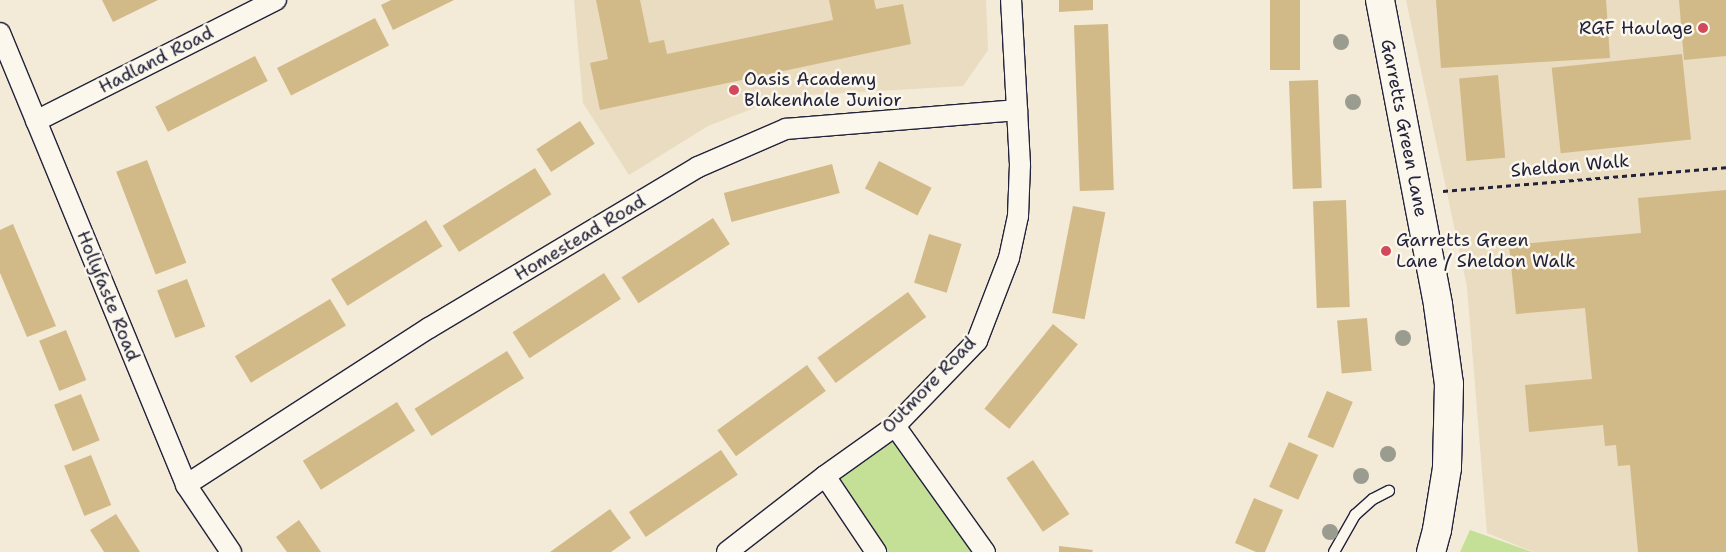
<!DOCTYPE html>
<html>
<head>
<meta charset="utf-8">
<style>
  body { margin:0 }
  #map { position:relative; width:1726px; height:552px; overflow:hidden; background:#f3ebd8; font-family:"Shantell Sans",sans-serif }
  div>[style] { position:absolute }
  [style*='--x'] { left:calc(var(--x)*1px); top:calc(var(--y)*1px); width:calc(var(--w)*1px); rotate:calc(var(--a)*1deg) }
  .built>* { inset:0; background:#e9dcc0 }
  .green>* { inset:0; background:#c4df96 }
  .building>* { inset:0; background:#d2b988; transform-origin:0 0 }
  .path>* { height:3px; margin-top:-1.5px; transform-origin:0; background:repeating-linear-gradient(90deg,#22223b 0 5px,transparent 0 9px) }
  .roads { filter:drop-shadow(1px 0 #22223b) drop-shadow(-1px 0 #22223b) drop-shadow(0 1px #22223b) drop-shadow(0 -1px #22223b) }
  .lane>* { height:10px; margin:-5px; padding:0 5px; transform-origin:5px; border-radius:5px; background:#fbf7ec }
  .street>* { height:20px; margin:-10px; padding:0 10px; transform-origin:10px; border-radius:10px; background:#fbf7ec }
  .secondary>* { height:28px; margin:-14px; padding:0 14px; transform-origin:14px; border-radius:14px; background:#fbf7ec }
  .trees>* { width:16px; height:16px; margin:-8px; border-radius:50%; background:#9b9c90 }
  .dots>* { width:14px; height:14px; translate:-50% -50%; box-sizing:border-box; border:2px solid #fbf7ec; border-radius:50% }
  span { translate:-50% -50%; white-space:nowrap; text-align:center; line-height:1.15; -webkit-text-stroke:5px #fbf7ec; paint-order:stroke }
  .poi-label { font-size:18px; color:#22223b }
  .right { translate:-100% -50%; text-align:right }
  .left { translate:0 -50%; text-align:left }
  .street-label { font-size:18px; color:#22223b }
</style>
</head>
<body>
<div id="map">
  <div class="built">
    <div style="clip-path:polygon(574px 0,986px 0,988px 50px,963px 86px,809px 95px,757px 107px,708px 126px,629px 175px,583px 103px)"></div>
    <div style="clip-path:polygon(1406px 0,1726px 0,1726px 552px,1533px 552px,1487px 533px,1467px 287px)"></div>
  </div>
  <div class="green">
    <div style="clip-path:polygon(895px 426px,985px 552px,876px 552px,825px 476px)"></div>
    <div style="clip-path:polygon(1470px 530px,1532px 552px,1460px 552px)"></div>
  </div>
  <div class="building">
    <div style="clip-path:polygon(102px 0,158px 0,113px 22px)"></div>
    <div style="clip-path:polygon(391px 0,454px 0,393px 30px,381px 5px)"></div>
    <div style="clip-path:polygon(596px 0,640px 0,649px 43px,664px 40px,667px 54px,833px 20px,829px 0,874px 0,876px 9px,903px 4px,911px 44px,600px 110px,590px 63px,608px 59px)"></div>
    <div style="clip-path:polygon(1059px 0,1093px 0,1093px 10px,1059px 12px)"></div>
    <div style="left:1270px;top:0;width:30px;height:70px"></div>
    <div style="clip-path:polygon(1436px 0,1606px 0,1610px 58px,1441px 68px)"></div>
    <div style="clip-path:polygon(1679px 0,1726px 0,1726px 56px,1684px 60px)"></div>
    <div style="left:375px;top:18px;width:31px;height:110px;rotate:63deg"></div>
    <div style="left:1108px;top:24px;width:166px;height:34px;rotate:88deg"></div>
    <div style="left:1682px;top:54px;width:86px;height:131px;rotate:84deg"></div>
    <div style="left:255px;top:56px;width:28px;height:112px;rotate:63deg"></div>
    <div style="left:1498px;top:75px;width:83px;height:39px;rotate:85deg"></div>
    <div style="left:1318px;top:80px;width:108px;height:29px;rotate:88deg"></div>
    <div style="left:580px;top:121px;width:27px;height:52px;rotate:57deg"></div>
    <div style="left:147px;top:160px;width:110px;height:33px;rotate:69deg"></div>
    <div style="left:879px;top:161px;width:59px;height:31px;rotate:27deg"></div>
    <div style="left:832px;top:164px;width:30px;height:112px;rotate:75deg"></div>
    <div style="left:535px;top:168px;width:31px;height:109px;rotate:58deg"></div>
    <div style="clip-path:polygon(1726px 190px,1726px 552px,1638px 552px,1630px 465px,1618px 466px,1616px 445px,1605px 446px,1603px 425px,1529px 432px,1525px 385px,1592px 379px,1585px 308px,1516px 314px,1509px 245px,1641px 233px,1638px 198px)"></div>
    <div style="left:1346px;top:200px;width:107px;height:33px;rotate:88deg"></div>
    <div style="left:1073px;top:206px;width:33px;height:109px;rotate:11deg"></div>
    <div style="left:713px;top:218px;width:31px;height:109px;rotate:57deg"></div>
    <div style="left:426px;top:220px;width:31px;height:112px;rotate:58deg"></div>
    <div style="clip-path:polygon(13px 224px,56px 326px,27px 337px,0 273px,0 230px)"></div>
    <div style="left:929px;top:234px;width:34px;height:51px;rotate:17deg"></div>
    <div style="left:604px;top:273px;width:31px;height:109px;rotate:57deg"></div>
    <div style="left:187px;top:279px;width:51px;height:32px;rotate:69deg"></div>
    <div style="left:908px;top:292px;width:31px;height:112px;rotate:54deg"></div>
    <div style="left:330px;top:299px;width:31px;height:111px;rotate:59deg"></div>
    <div style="left:1367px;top:318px;width:53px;height:30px;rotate:85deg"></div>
    <div style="left:1053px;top:324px;width:32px;height:109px;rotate:39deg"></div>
    <div style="left:66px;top:330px;width:54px;height:29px;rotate:68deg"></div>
    <div style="left:507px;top:351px;width:32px;height:109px;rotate:58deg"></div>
    <div style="left:807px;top:365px;width:32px;height:111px;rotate:54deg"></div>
    <div style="left:1327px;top:391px;width:28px;height:50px;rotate:23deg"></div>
    <div style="left:81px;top:394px;width:50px;height:29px;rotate:68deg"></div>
    <div style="left:397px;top:402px;width:34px;height:111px;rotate:58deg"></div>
    <div style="left:1289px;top:442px;width:32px;height:49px;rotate:24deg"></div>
    <div style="left:721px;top:450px;width:30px;height:111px;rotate:56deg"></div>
    <div style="left:91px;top:455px;width:54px;height:29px;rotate:68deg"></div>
    <div style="left:1033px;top:460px;width:65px;height:32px;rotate:56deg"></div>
    <div style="clip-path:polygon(1254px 498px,1283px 510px,1265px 552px,1256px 552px,1235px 543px)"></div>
    <div style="clip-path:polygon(610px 509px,631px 538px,611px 552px,550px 552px)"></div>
    <div style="clip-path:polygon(116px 514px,140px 552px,104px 552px,90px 530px)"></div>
    <div style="clip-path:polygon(299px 520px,321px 552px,287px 552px,276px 537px)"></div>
    <div style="clip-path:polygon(1059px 546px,1093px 550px,1092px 552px,1059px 552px)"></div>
  </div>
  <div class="path">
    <div style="--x:1443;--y:191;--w:284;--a:-4.8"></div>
  </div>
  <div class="roads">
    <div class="lane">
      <div style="--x:1334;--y:552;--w:43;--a:-60.4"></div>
      <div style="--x:1355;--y:515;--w:24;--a:-42"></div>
      <div style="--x:1373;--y:499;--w:18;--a:-27"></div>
    </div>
    <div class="street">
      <div style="--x:0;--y:33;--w:489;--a:67.6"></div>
      <div style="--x:186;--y:485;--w:81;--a:56.1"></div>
      <div style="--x:36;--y:121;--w:269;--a:-26.8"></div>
      <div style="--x:895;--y:426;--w:155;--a:54.5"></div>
      <div style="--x:825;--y:476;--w:92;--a:56.1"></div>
      <div style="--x:186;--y:485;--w:289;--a:-32.9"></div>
      <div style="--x:429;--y:328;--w:313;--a:-30.9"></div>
      <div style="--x:698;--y:167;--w:96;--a:-23.4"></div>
      <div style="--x:786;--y:129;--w:232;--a:-4.7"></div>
      <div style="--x:727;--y:552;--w:124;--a:-37.8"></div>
      <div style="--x:825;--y:476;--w:86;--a:-35.5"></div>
      <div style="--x:895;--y:426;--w:118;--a:-46"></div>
      <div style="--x:977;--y:341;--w:89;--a:-68.9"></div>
      <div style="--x:1009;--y:258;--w:43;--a:-77.9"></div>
      <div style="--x:1018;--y:216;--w:51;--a:-87.8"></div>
      <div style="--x:1020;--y:165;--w:165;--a:-93.1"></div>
    </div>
    <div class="secondary">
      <div style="--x:1380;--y:0;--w:310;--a:79.2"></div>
      <div style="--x:1438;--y:305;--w:80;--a:82.1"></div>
      <div style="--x:1449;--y:384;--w:84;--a:91.4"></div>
      <div style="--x:1447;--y:468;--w:63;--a:99.2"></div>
      <div style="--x:1437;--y:530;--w:23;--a:105"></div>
    </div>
  </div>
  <div class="trees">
    <div style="left:1341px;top:42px"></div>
    <div style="left:1353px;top:102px"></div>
    <div style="left:1403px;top:338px"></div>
    <div style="left:1388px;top:454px"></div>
    <div style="left:1361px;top:476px"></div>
    <div style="left:1330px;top:532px"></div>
  </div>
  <div class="dots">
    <div style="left:1703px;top:28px;background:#d1495b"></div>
    <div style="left:734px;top:90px;background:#d1495b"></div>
    <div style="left:1386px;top:251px;background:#d1495b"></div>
  </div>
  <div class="poi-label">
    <span class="right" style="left:1693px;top:28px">RGF Haulage</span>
    <span class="left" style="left:744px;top:90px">Oasis Academy<br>Blakenhale Junior</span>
    <span class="left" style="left:1396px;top:251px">Garretts Green<br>Lane / Sheldon Walk</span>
  </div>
  <div class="street-label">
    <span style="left:156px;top:60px;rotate:-27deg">Hadland Road</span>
    <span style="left:1404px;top:128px;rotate:79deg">Garretts Green Lane</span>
    <span style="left:1570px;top:166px;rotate:-5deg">Sheldon Walk</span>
    <span style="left:580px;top:238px;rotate:-31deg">Homestead Road</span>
    <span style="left:108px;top:296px;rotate:68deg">Hollyfaste Road</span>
    <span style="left:929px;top:385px;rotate:-46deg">Outmore Road</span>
  </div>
</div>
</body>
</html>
